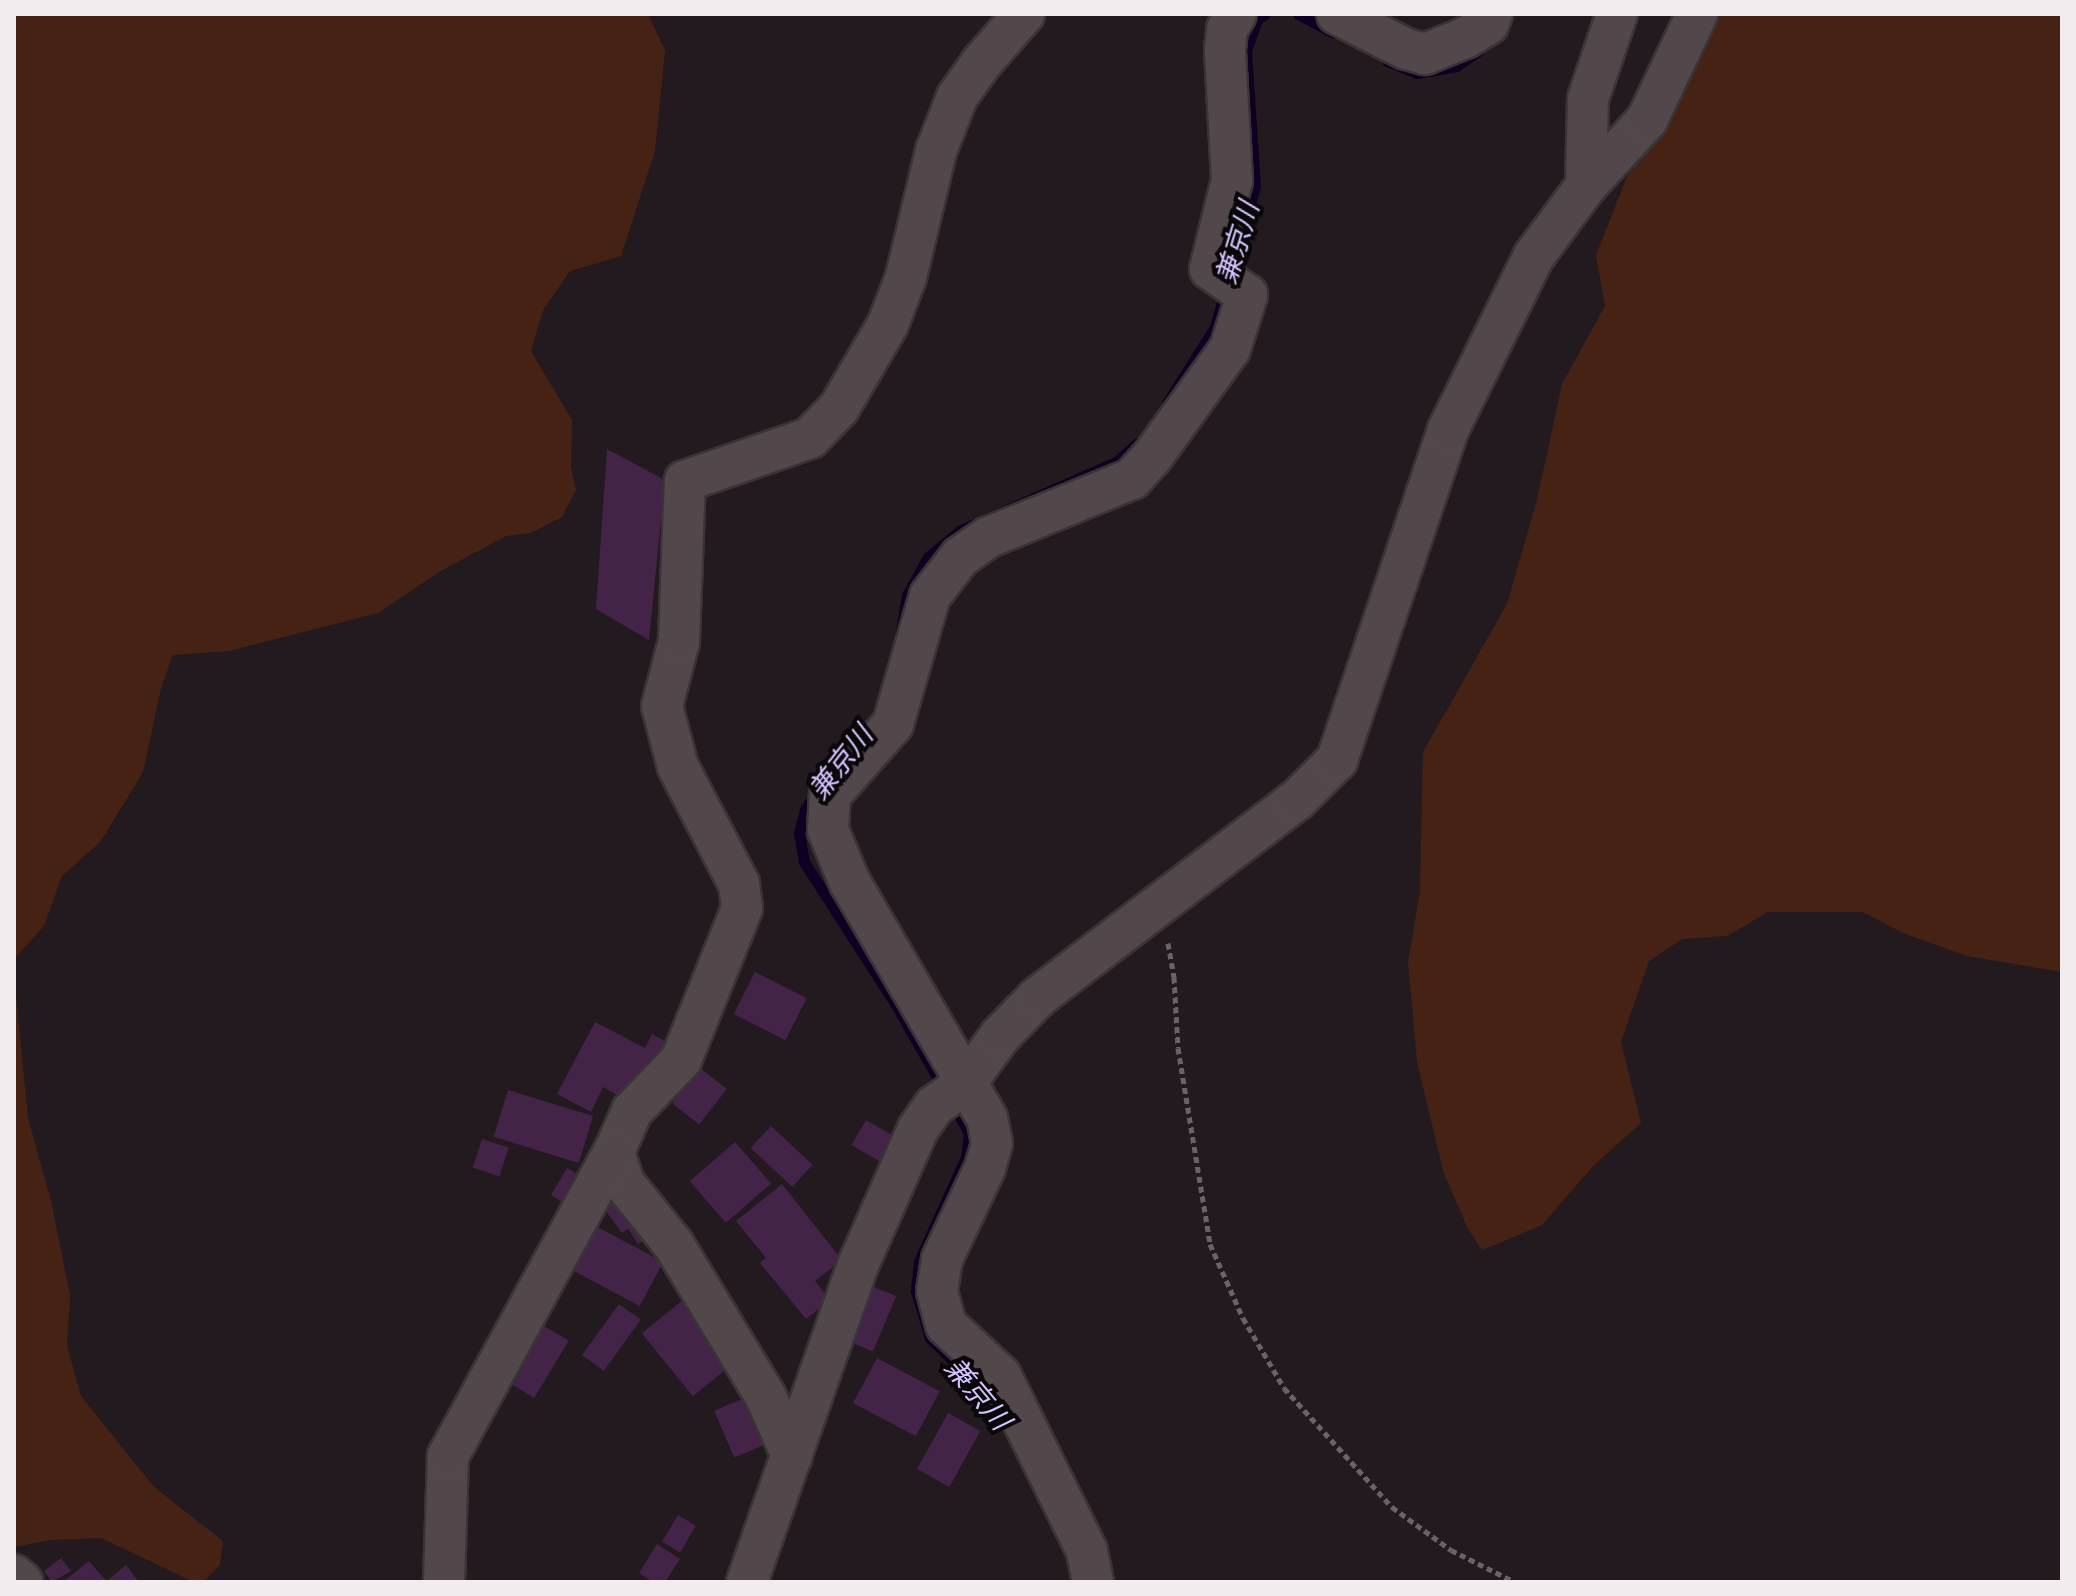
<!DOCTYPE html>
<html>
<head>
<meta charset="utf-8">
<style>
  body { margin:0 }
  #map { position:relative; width:2076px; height:1596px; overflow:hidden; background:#231a1f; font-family:"DejaVu Sans","Noto Sans JP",sans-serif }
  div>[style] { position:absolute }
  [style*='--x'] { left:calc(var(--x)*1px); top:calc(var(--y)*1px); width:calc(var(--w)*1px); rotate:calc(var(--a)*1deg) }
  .green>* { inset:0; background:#462215 }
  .stream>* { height:11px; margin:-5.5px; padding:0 5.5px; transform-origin:5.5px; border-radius:5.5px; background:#0e0023 }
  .building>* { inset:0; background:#432347; transform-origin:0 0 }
  .path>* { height:5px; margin-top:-2.5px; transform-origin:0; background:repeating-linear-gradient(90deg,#6a6266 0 6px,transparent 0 10px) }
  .roads { filter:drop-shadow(2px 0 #3a3437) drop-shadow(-2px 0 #3a3437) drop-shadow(0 2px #3a3437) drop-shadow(0 -2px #3a3437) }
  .street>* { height:40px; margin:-20px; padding:0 20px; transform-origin:20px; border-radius:20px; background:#52484c }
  span { translate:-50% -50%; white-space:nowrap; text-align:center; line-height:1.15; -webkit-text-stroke:8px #0a0708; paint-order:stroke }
  .water-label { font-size:28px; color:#d4c3ff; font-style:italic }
  .frame { position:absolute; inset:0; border:16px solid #f2ecee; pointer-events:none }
</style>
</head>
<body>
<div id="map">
  <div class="green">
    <div style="clip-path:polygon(14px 14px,648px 14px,665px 51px,655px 151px,621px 256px,570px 271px,543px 310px,531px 351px,572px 420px,571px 467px,576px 490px,562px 517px,531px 533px,506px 536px,439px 572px,378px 613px,229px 651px,173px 655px,161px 688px,143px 772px,101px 841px,62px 876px,44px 926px,14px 959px)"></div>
    <div style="clip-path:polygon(1712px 14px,2062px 14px,2062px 972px,1967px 956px,1903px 933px,1863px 912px,1768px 912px,1727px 936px,1682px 939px,1649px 961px,1621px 1042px,1641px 1123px,1593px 1166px,1542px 1225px,1482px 1250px,1468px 1229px,1443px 1171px,1417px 1061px,1408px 962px,1420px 892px,1423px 752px,1507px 604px,1537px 500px,1562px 384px,1605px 306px,1596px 255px,1632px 164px)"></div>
    <div style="clip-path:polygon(14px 977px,28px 1118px,51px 1201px,70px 1295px,67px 1346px,81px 1396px,154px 1487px,223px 1541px,220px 1565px,203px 1582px,194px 1582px,101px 1538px,50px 1540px,14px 1547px)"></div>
  </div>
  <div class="stream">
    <div style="--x:1298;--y:14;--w:40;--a:28"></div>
    <div style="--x:1387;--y:61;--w:32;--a:22"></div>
    <div style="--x:1417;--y:73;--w:40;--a:-10"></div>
    <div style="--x:1456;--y:66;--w:27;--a:-34"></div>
    <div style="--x:1167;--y:403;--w:90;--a:-57.7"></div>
    <div style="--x:1215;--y:327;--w:147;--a:-74.2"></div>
    <div style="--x:1255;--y:186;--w:135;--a:-93.8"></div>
    <div style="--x:1246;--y:51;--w:34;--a:-71"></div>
    <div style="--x:1257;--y:19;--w:9;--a:-32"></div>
    <div style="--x:901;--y:632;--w:37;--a:-81"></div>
    <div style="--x:907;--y:595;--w:43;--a:-61.1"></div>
    <div style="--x:928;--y:557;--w:43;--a:-39.3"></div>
    <div style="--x:961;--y:530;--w:169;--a:-23.7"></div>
    <div style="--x:1116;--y:462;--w:29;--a:-41"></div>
    <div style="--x:817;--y:792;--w:21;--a:125"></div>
    <div style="--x:805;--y:809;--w:25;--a:104"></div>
    <div style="--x:799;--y:833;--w:29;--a:80"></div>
    <div style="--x:804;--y:862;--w:170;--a:57.2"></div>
    <div style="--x:896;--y:1005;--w:147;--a:60.3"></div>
    <div style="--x:969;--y:1133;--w:24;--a:97"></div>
    <div style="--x:966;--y:1157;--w:114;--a:114.3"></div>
    <div style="--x:919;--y:1261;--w:30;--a:96"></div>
    <div style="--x:916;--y:1291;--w:49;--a:73.4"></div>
    <div style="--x:930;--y:1338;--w:66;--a:44.4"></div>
    <div style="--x:977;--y:1384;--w:39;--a:52"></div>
  </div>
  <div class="building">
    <div style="clip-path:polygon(607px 449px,665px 480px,649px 640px,596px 609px)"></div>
    <div style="left:755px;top:972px;width:58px;height:47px;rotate:27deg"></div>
    <div style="clip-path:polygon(595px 1022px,645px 1048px,652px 1034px,672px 1045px,628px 1101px,603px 1087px,591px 1112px,557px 1094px)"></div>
    <div style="left:700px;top:1068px;width:34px;height:45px;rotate:38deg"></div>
    <div style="left:508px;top:1090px;width:89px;height:49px;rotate:17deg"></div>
    <div style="left:866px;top:1120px;width:38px;height:29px;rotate:30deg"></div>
    <div style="left:771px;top:1126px;width:57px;height:30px;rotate:43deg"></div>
    <div style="left:482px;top:1139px;width:28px;height:30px;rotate:18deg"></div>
    <div style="left:735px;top:1142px;width:55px;height:60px;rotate:49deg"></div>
    <div style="clip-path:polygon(584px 1160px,596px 1168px,571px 1208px,551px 1195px,567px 1168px,576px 1173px)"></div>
    <div style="clip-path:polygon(782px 1184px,842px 1260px,815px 1281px,830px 1300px,806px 1319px,760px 1263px,766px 1258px,736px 1221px)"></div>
    <div style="clip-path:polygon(615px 1186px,651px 1236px,638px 1244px,628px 1229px,622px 1233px,597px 1199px)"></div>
    <div style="left:590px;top:1223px;width:83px;height:50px;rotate:28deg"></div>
    <div style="left:865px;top:1283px;width:34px;height:60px;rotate:23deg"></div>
    <div style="left:683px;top:1300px;width:81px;height:53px;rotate:51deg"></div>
    <div style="left:619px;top:1304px;width:27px;height:63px;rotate:36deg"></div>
    <div style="left:531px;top:1318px;width:44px;height:67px;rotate:31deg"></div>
    <div style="left:877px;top:1358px;width:71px;height:51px;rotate:28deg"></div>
    <div style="left:751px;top:1395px;width:51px;height:40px;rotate:67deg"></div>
    <div style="left:948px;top:1413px;width:37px;height:64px;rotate:29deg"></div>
    <div style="left:678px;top:1515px;width:21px;height:31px;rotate:31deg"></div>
    <div style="clip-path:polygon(657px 1544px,680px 1559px,665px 1582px,653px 1582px,639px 1573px)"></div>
    <div style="clip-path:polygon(61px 1558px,71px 1571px,52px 1582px,44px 1571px)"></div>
    <div style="clip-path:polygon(89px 1561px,107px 1582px,63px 1582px)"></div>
    <div style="clip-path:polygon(126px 1565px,139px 1582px,110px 1582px,108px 1580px)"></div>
  </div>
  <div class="path">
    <div style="--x:1168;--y:943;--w:35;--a:80"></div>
    <div style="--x:1174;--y:977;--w:71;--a:86.8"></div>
    <div style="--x:1178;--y:1048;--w:199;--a:80.7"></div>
    <div style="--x:1210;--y:1244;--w:81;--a:66"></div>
    <div style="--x:1243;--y:1318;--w:81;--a:59.6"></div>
    <div style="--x:1284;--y:1388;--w:161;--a:47.8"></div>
    <div style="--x:1392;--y:1507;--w:73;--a:36.1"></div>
    <div style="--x:1451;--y:1550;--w:72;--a:26.6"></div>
  </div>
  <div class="roads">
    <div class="street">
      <div style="--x:1337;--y:14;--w:77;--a:26.9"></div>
      <div style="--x:1406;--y:49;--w:20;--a:15"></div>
      <div style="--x:1425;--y:54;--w:43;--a:-21.8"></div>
      <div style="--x:1465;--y:38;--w:27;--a:-31"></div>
      <div style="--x:1488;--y:24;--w:11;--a:-68"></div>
      <div style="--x:1586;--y:186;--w:87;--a:-88.7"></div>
      <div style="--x:1588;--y:99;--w:90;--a:-71.2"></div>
      <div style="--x:792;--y:1456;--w:64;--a:-113.8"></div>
      <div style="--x:766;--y:1397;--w:178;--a:-121.2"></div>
      <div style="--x:674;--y:1245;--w:80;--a:-128.9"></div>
      <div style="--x:624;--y:1183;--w:33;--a:-108"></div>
      <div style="--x:614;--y:1152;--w:45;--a:-66.3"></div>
      <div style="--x:632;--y:1111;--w:71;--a:-46.1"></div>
      <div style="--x:681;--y:1060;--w:164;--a:-68.1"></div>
      <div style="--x:742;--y:908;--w:24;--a:-97"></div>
      <div style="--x:739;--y:884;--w:132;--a:-117.5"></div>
      <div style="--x:678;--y:767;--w:63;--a:-104.7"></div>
      <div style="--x:662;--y:706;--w:67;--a:-75.3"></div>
      <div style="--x:679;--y:641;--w:160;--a:-87.9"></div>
      <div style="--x:685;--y:481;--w:132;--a:-19"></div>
      <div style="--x:810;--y:438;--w:42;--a:-46"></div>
      <div style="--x:839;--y:408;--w:97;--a:-59.7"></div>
      <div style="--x:888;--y:324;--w:50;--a:-69"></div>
      <div style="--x:906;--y:277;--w:130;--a:-76.6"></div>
      <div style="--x:936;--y:151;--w:58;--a:-68.7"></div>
      <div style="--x:957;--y:97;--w:43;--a:-54.5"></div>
      <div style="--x:982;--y:62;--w:64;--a:-48.8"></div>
      <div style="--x:14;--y:1575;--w:11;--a:41"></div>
      <div style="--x:444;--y:1582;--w:126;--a:-88.2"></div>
      <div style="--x:448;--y:1456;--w:346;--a:-61.4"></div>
      <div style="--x:747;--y:1582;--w:336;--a:-70.7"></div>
      <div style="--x:858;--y:1265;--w:149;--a:-66.2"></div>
      <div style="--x:918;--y:1129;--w:28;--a:-55"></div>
      <div style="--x:934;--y:1106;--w:38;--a:-35"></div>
      <div style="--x:965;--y:1084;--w:59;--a:-53.9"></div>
      <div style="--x:1000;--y:1036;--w:54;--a:-45.7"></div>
      <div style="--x:1038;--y:997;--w:325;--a:-37.3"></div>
      <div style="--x:1297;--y:800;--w:57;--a:-45"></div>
      <div style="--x:1337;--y:760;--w:348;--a:-71.4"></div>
      <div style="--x:1448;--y:430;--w:194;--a:-63.7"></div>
      <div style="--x:1534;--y:256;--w:87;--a:-53.4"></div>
      <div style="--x:1586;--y:186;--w:90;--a:-47.3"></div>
      <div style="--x:1647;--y:120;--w:117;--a:-64.7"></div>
      <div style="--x:1093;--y:1582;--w:32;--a:-101"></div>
      <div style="--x:1087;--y:1551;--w:195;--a:-116.2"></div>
      <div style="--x:1001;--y:1376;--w:75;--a:-137.2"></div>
      <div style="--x:946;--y:1325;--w:35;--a:-105"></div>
      <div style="--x:937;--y:1291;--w:32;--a:-81"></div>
      <div style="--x:942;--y:1259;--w:101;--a:-64.7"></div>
      <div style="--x:985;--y:1168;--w:26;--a:-74"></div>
      <div style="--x:992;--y:1143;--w:25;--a:-101"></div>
      <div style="--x:987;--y:1118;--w:272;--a:-120.2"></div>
      <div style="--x:850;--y:883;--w:57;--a:-112.5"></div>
      <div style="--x:828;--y:830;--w:35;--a:-87"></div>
      <div style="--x:830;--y:795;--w:95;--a:-48.4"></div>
      <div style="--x:893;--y:724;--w:133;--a:-73.9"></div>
      <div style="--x:930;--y:596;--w:49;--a:-52.4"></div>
      <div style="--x:960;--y:557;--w:35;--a:-35"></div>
      <div style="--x:989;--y:537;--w:154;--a:-22.1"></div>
      <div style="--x:1132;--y:479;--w:30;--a:-48"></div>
      <div style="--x:1152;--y:457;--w:133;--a:-54.2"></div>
      <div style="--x:1230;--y:349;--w:57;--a:-72.5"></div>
      <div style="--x:1247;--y:295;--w:45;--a:-144.9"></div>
      <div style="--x:1210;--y:269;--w:92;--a:-76.1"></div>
      <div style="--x:1232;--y:180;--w:131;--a:-93.1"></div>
      <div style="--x:1225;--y:49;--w:20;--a:-84"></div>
      <div style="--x:1227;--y:29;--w:17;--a:-59"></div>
    </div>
  </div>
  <div class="water-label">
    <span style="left:1238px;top:243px;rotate:-73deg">兼京川</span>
    <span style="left:841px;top:763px;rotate:-52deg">兼京川</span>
    <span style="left:977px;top:1394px;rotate:50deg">兼京川</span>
  </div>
  <div class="frame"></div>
</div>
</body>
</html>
